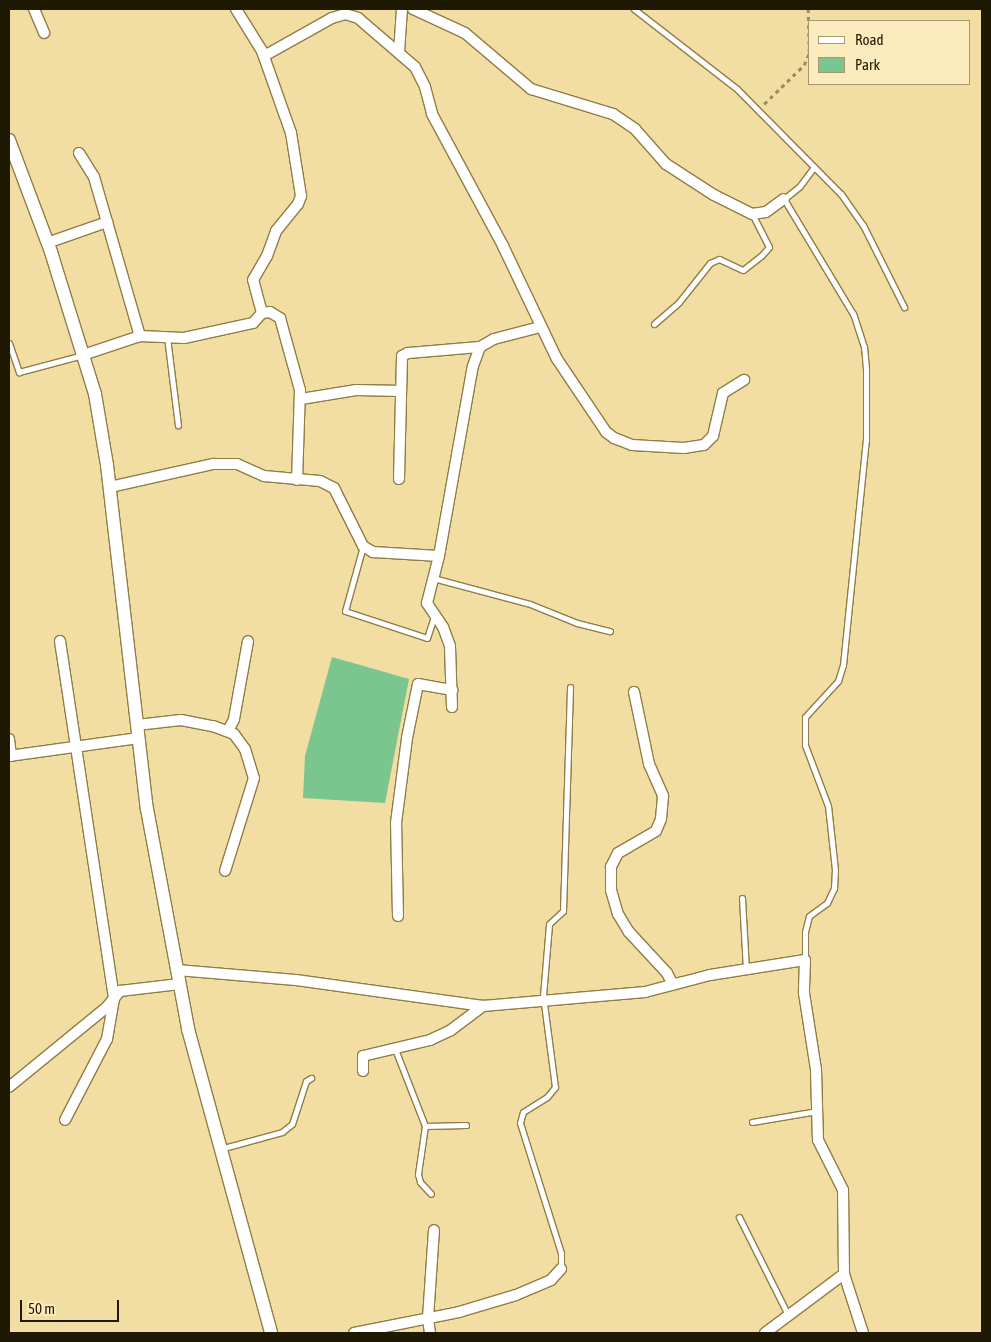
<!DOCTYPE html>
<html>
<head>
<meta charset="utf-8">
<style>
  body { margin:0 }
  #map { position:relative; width:991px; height:1342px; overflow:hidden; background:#f2dea3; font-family:"Asap Condensed",sans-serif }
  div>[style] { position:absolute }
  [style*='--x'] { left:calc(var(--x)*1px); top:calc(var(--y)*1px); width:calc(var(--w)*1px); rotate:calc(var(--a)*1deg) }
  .green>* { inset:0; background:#7bc58e }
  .path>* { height:2.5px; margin-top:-1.25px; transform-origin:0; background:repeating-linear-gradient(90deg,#9b8c61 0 4px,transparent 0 8px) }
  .roads { filter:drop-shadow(1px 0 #907d45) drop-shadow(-1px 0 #907d45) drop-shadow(0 1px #907d45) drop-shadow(0 -1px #907d45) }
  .service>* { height:5px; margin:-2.5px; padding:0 2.5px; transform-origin:2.5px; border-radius:2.5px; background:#fff }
  .minor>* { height:10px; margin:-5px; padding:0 5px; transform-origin:5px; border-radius:5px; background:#fff }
  .tertiary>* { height:12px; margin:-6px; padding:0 6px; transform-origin:6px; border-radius:6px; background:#fff }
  span { translate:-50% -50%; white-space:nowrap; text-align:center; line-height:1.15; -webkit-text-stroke:5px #fcebbd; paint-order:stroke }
  .frame { position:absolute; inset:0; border:10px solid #1f1802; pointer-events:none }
  .legend { position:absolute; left:808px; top:20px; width:162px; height:65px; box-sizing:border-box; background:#fcebbd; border:1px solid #a49772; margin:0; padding:6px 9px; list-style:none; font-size:15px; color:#1f1802 }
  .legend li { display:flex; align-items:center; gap:10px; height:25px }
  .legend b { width:25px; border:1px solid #a49772 }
  .scale { position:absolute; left:20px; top:1300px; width:99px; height:22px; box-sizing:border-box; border:2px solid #1f1802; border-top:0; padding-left:6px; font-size:15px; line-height:18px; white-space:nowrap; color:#1f1802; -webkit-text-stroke:4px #fcebbd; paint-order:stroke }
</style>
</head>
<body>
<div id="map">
  <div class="green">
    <div style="clip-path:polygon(332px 657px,409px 679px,385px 803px,303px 798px,305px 756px)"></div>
  </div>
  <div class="path">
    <div style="--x:764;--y:104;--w:56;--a:-44.3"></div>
    <div style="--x:804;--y:65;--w:13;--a:-67"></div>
    <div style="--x:809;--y:53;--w:44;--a:-91.3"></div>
  </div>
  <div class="roads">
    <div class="service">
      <div style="--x:634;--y:9;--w:130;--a:37.8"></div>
      <div style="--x:737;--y:89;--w:148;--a:45.3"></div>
      <div style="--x:841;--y:194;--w:38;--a:55"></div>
      <div style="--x:863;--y:225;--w:92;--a:63.4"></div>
      <div style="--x:654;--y:324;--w:33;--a:-41"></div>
      <div style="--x:679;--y:302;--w:50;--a:-51.5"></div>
      <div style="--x:710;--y:263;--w:10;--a:-24"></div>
      <div style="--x:719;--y:259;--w:26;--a:25"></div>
      <div style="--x:743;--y:270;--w:23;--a:-38"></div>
      <div style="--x:761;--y:256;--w:12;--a:-48"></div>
      <div style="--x:769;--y:247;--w:37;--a:-117"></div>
      <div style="--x:167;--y:337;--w:89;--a:82.9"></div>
      <div style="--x:9;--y:343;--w:31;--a:71"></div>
      <div style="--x:19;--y:372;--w:66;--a:-14.9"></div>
      <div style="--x:363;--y:546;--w:67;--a:105.5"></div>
      <div style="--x:345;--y:611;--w:86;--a:18.2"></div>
      <div style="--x:427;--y:638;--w:22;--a:-72"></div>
      <div style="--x:433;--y:578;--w:100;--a:15"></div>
      <div style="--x:530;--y:604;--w:51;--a:22"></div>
      <div style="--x:577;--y:623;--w:34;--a:14"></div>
      <div style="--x:742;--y:898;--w:71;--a:86.8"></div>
      <div style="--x:805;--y:960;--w:28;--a:-90"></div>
      <div style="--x:805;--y:932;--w:16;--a:-76"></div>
      <div style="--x:809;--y:916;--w:22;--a:-36"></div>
      <div style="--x:827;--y:903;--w:17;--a:-65"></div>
      <div style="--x:834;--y:888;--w:18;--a:-87"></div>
      <div style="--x:835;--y:870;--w:64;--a:-96.2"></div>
      <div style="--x:828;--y:806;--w:65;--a:-110.7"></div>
      <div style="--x:805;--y:745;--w:28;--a:-90"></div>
      <div style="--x:805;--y:717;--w:49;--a:-47.5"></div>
      <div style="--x:838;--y:681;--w:17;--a:-73"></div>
      <div style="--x:843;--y:665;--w:226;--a:-84.2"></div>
      <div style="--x:866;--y:440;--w:71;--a:-90"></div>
      <div style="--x:866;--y:369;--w:22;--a:-95"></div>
      <div style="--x:864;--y:347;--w:35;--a:-108"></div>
      <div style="--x:853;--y:314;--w:134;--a:-121"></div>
      <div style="--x:784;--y:199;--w:19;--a:-39"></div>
      <div style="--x:799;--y:187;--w:25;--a:-53"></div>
      <div style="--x:395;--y:1049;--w:83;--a:68.7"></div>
      <div style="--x:425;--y:1126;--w:49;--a:98.3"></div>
      <div style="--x:418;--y:1174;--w:8;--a:76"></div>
      <div style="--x:420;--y:1182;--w:16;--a:47"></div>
      <div style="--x:752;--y:1122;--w:66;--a:-9.6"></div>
      <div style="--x:425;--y:1126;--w:41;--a:-1.4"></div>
      <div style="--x:220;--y:1149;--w:64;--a:-15.3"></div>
      <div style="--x:282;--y:1132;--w:13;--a:-39"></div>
      <div style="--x:292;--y:1124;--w:45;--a:-72"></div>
      <div style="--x:306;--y:1081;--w:6;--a:-31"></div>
      <div style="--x:739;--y:1217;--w:110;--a:63.4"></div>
      <div style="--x:561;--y:1269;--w:16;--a:-90"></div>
      <div style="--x:561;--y:1253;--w:136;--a:-107.5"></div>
      <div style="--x:520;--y:1123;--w:11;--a:-75"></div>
      <div style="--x:523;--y:1112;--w:28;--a:-32"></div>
      <div style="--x:547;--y:1097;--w:13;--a:-51"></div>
      <div style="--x:555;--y:1087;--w:92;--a:-97.5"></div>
      <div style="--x:543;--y:996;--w:72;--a:-85.2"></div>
      <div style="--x:549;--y:924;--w:19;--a:-43"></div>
      <div style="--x:563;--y:911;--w:224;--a:-88.2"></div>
    </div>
    <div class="minor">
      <div style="--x:34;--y:9;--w:26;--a:67"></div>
      <div style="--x:413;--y:9;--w:57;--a:24.8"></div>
      <div style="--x:465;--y:33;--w:87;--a:40.3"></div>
      <div style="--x:531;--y:89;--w:86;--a:17"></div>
      <div style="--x:613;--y:114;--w:27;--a:34"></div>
      <div style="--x:635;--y:129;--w:47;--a:48.5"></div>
      <div style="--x:666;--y:164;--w:57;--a:32.9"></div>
      <div style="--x:714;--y:195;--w:42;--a:26.6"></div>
      <div style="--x:752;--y:214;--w:14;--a:-8"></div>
      <div style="--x:766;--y:212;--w:22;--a:-36"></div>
      <div style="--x:399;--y:52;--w:43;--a:-86"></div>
      <div style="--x:264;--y:56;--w:78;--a:-29.2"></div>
      <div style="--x:332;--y:18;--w:14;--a:-17"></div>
      <div style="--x:345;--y:14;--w:14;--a:17"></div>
      <div style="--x:358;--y:18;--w:75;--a:40.7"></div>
      <div style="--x:415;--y:67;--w:22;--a:63"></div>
      <div style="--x:425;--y:87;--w:28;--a:75"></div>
      <div style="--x:432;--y:114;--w:150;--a:61.7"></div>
      <div style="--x:503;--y:246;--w:125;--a:64.5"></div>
      <div style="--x:557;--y:359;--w:88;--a:56.1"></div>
      <div style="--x:606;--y:432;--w:10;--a:37"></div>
      <div style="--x:614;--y:438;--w:19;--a:21"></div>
      <div style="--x:632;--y:445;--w:52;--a:3.3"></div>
      <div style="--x:684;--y:448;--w:20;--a:-9"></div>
      <div style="--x:704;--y:445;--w:13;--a:-45"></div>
      <div style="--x:713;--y:436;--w:44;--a:-76.9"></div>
      <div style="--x:723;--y:393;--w:25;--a:-32"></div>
      <div style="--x:79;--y:153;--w:28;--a:58"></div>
      <div style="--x:94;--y:177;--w:166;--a:73.9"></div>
      <div style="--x:47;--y:243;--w:64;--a:-19.3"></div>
      <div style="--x:262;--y:313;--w:8;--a:-7"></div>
      <div style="--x:270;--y:312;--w:12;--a:31"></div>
      <div style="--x:280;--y:318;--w:75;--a:74.5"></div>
      <div style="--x:300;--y:390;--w:90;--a:91.9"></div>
      <div style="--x:83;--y:355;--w:60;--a:-18.4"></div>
      <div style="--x:140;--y:336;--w:44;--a:2.6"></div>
      <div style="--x:184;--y:338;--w:71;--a:-12.3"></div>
      <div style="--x:253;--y:323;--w:13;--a:-48"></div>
      <div style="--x:262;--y:313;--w:34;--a:-105"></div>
      <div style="--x:253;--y:280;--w:28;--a:-60"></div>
      <div style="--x:267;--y:256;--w:27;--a:-70"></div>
      <div style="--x:276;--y:231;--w:35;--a:-51"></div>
      <div style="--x:298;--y:204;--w:9;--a:-69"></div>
      <div style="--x:301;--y:196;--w:64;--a:-99"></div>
      <div style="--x:291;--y:133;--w:87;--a:-109.5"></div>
      <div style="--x:262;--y:51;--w:49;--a:-121.8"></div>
      <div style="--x:301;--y:399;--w:56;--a:-9.3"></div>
      <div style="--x:356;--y:390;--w:45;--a:1.3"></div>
      <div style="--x:399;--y:479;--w:123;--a:-88.6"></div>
      <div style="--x:402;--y:356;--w:7;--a:-27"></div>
      <div style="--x:408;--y:353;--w:72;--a:-4.8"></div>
      <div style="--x:110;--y:487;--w:106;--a:-12.6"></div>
      <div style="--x:213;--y:464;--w:24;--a:0"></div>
      <div style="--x:237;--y:464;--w:30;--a:24"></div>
      <div style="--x:264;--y:476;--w:56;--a:5.1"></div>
      <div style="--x:320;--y:481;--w:16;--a:27"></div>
      <div style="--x:334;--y:488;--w:65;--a:63.4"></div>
      <div style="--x:363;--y:546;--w:12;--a:31"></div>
      <div style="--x:373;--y:552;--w:66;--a:3.5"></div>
      <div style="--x:60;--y:641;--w:362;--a:81.4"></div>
      <div style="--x:114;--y:999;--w:41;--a:99.9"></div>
      <div style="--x:107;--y:1039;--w:91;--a:117.4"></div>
      <div style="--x:634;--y:692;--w:74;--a:78.2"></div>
      <div style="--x:649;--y:764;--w:35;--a:66"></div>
      <div style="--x:663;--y:796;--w:23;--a:95"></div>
      <div style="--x:661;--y:819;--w:13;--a:113"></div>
      <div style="--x:656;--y:831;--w:44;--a:149.9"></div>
      <div style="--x:618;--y:853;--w:16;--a:117"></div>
      <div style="--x:611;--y:867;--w:23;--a:90"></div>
      <div style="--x:611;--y:890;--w:25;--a:74"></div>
      <div style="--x:618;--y:914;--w:21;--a:59"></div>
      <div style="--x:629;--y:932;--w:56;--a:47.2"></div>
      <div style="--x:667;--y:973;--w:13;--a:63"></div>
      <div style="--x:452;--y:707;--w:61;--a:-91.9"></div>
      <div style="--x:450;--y:646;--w:20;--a:-110"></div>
      <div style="--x:443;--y:627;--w:29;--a:-124"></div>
      <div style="--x:427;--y:603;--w:49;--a:-75.7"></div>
      <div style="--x:439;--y:556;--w:193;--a:-79.9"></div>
      <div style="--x:473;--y:366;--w:20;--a:-70"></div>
      <div style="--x:480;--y:347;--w:16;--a:-30"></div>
      <div style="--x:494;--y:339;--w:48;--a:-14.6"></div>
      <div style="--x:137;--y:725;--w:44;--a:-6.5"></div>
      <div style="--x:181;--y:720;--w:33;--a:11"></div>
      <div style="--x:213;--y:726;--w:22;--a:21"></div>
      <div style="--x:234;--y:734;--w:19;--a:54"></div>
      <div style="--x:245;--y:749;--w:30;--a:73"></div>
      <div style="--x:254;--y:778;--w:97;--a:107.3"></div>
      <div style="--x:228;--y:731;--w:13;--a:-63"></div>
      <div style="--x:234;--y:719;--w:79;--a:-79.8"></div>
      <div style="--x:9;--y:739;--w:17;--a:83"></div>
      <div style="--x:9;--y:756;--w:131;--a:-7.9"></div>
      <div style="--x:398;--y:916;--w:93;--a:-91.2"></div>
      <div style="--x:396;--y:823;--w:86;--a:-82.6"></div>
      <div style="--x:407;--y:738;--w:55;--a:-78.5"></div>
      <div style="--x:418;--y:684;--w:35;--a:10"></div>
      <div style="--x:177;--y:970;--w:119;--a:4.8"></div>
      <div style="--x:296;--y:980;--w:189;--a:7.9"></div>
      <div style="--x:483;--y:1006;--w:163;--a:-4.9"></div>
      <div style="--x:645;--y:992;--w:67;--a:-14.7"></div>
      <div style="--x:710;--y:975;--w:96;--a:-9"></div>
      <div style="--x:805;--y:960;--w:33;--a:92"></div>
      <div style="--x:804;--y:993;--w:78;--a:81.1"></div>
      <div style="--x:816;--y:1070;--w:70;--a:88.4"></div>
      <div style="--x:818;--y:1140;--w:56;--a:63.4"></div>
      <div style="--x:843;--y:1190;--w:84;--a:89.3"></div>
      <div style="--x:844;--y:1274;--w:62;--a:72.1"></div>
      <div style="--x:363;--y:1071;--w:15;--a:-90"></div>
      <div style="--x:363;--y:1056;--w:69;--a:-13.4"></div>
      <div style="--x:430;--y:1040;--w:23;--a:-25"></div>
      <div style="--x:451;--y:1030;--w:40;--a:-37"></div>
      <div style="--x:9;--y:1087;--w:127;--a:-39.2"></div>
      <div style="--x:107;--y:1007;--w:21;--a:-51"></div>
      <div style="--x:120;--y:991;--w:60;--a:-6.7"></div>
      <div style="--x:354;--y:1333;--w:107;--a:-11.3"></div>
      <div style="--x:459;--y:1312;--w:59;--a:-16.6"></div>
      <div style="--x:516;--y:1295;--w:38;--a:-23"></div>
      <div style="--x:551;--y:1280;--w:15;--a:-48"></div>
      <div style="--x:430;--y:1333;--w:15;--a:-98"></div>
      <div style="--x:428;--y:1318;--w:88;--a:-86.1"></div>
      <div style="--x:765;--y:1333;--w:99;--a:-36.8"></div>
    </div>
    <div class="tertiary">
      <div style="--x:9;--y:140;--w:120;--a:69.4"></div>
      <div style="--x:51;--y:252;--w:149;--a:72.8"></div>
      <div style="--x:95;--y:394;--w:72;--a:80.4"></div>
      <div style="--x:107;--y:465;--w:346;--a:83.4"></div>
      <div style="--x:147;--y:809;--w:224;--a:79.4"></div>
      <div style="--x:188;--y:1029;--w:315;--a:74.7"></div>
    </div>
  </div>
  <div class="frame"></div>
  <ul class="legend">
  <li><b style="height:6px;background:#fff"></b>Road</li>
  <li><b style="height:14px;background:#7bc58e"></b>Park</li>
  </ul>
  <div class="scale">50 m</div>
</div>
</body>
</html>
